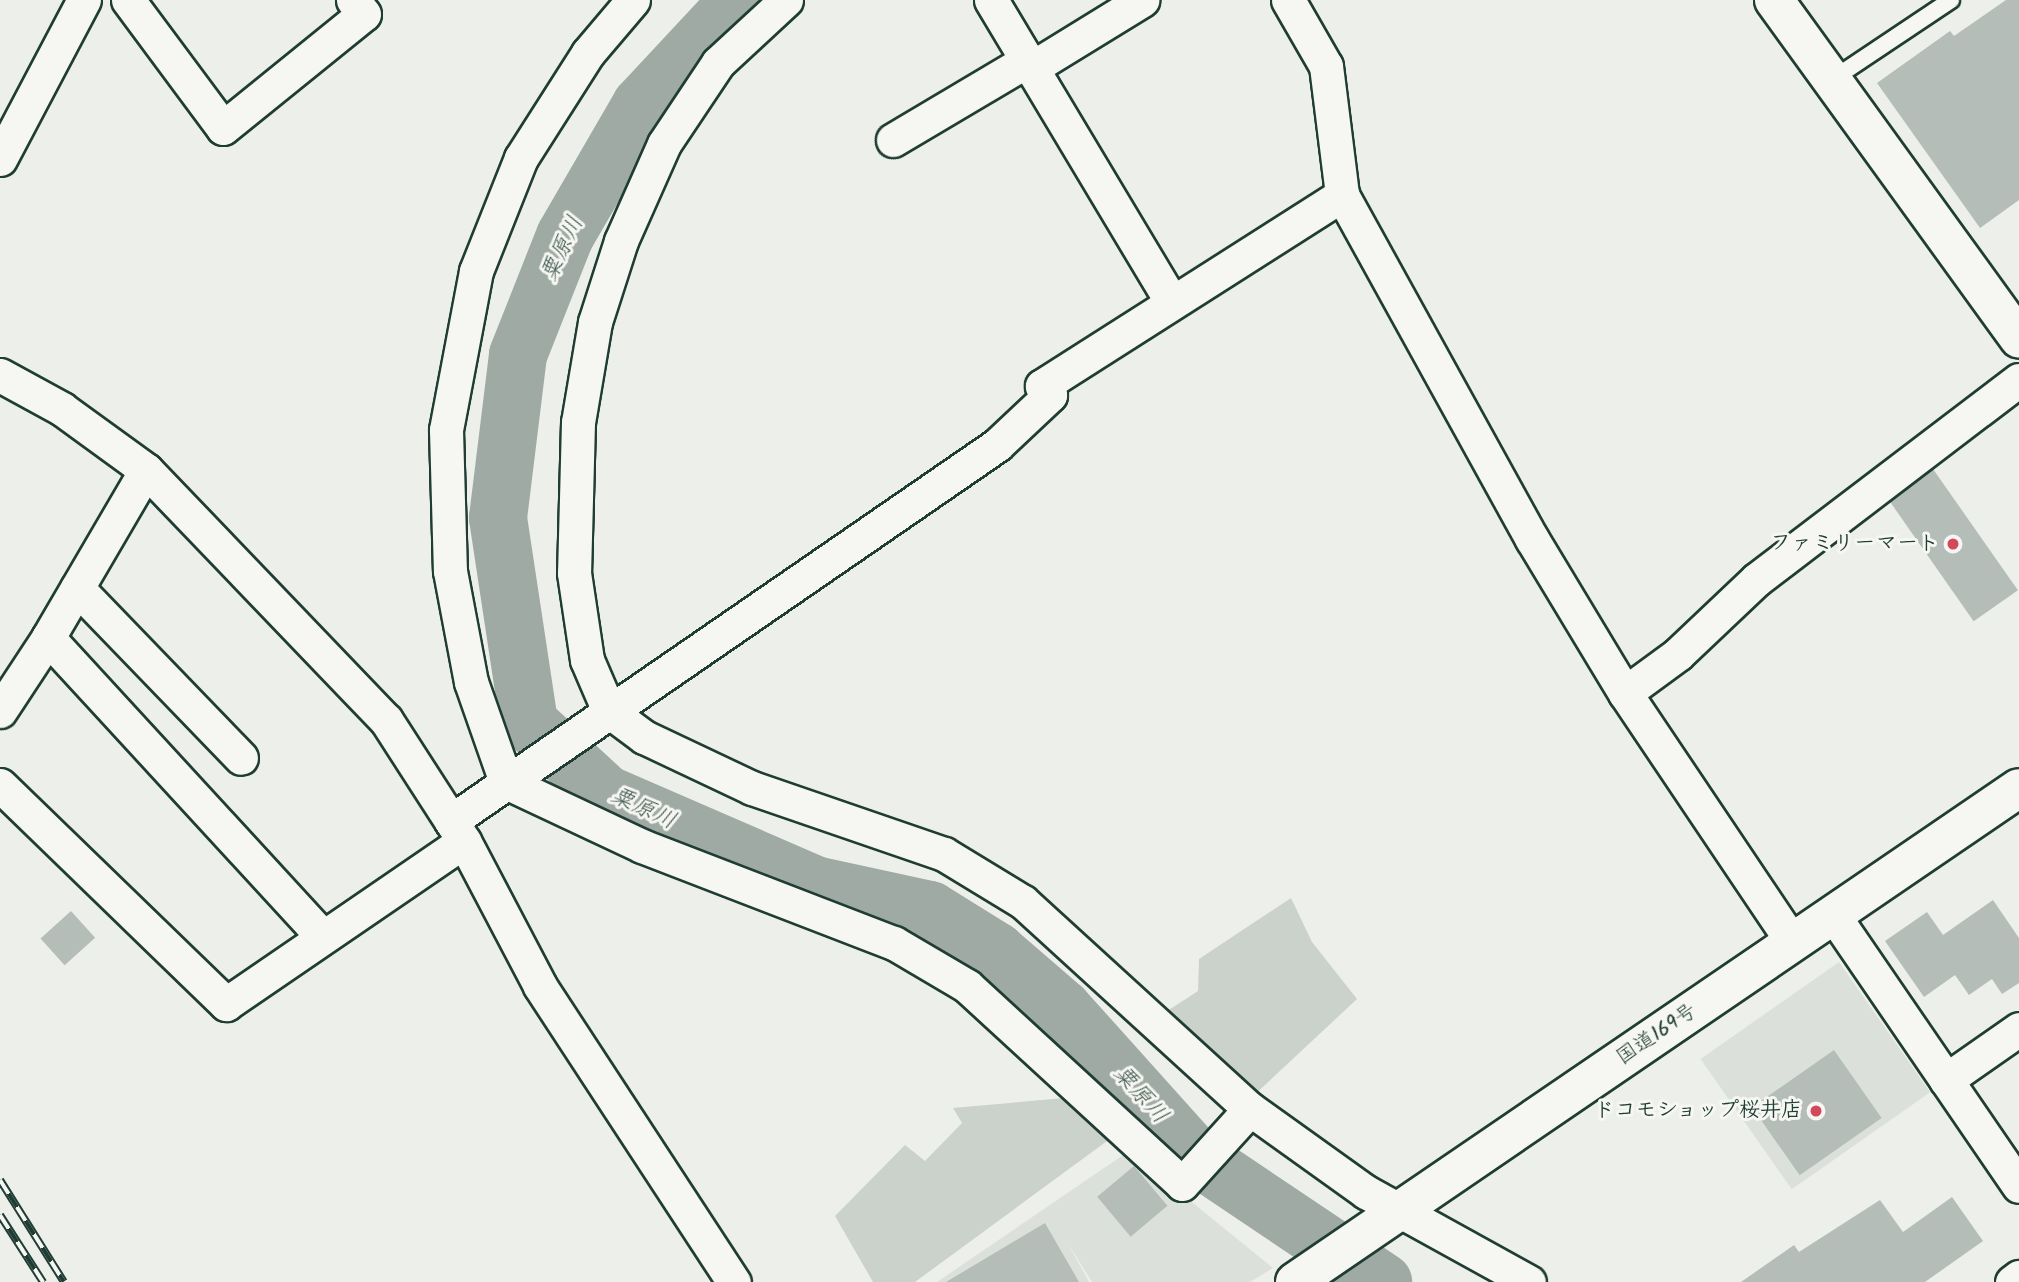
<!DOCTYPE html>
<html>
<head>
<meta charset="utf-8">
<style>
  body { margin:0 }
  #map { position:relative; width:2019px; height:1282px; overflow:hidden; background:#edefea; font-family:Kalam,"Klee One",sans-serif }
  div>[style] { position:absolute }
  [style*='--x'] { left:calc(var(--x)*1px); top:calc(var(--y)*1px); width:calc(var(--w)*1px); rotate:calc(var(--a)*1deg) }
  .built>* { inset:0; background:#dce0db; transform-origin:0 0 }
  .green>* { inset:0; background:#cbd2cc }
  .river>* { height:58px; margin:-29px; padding:0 29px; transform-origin:29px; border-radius:29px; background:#9faaa4 }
  .building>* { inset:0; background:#b4bdb8; transform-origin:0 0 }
  .roads { filter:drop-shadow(2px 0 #1f3d34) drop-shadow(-2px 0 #1f3d34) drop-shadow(0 2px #1f3d34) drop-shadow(0 -2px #1f3d34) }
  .lane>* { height:16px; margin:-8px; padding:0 8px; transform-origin:8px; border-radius:8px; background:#f6f6f2 }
  .street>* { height:33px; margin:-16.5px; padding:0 16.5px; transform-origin:16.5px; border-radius:16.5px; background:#f6f6f2 }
  .secondary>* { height:38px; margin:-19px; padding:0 19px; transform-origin:19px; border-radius:19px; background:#f6f6f2 }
  .highway>* { height:38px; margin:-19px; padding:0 19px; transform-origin:19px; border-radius:19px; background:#f6f6f2 }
  .rail>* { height:8px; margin-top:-4px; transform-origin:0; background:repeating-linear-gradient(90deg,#f6f6f2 0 16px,#1f3d34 0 32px); box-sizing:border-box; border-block:2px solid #1f3d34 }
  .dots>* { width:19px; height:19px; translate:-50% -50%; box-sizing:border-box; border:4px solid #f6f6f2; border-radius:50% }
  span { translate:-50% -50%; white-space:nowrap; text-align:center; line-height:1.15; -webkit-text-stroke:6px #f6f6f2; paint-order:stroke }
  .poi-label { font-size:21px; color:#1f3d34; font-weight:700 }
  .right { translate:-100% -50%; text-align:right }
  .street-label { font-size:21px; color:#1f3d34 }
  .water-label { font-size:23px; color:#3f5850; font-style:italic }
</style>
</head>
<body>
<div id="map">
  <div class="built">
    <div style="left:1839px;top:962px;width:159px;height:169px;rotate:55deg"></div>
    <div style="clip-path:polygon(1129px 1151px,1273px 1268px,1250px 1282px,1092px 1282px,1067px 1242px,1089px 1282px,937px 1282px)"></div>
  </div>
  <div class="green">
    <div style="clip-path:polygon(1291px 898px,1312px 942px,1357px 999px,1250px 1099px,1161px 1015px,1198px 991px,1199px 959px)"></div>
    <div style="clip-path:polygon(1064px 1098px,1118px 1133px,915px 1282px,873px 1282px,835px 1216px,905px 1145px,925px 1161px,962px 1123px,953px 1108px)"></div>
  </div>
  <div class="river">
    <div style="--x:739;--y:0;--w:144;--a:133"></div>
    <div style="--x:641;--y:105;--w:151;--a:120.1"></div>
    <div style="--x:565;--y:236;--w:128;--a:111.6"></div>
    <div style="--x:518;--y:355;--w:164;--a:97"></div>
    <div style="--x:498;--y:518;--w:207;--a:81.4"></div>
    <div style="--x:529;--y:723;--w:105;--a:42.7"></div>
    <div style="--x:606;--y:794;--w:228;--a:23.5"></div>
    <div style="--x:815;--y:885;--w:118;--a:12.3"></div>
    <div style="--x:930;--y:910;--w:78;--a:31.8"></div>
    <div style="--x:996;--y:951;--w:89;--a:40.9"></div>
    <div style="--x:1063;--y:1009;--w:196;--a:48.1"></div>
    <div style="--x:1194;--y:1155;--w:228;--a:33.9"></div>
  </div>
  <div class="building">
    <div style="clip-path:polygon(2006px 0,2019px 0,2019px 200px,1980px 228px,1877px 83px,1950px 31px,1954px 36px)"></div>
    <div style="left:1933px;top:469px;width:148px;height:54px;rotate:55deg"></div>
    <div style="clip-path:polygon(1993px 900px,2019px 938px,2019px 983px,2002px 994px,1992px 979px,1969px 995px,1955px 975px,1924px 997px,1885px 941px,1927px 912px,1943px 935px)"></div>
    <div style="left:71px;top:911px;width:36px;height:41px;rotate:48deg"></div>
    <div style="left:1834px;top:1050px;width:83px;height:100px;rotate:55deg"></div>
    <div style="left:1134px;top:1166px;width:52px;height:48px;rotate:50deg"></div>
    <div style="clip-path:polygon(1952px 1197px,1983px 1241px,1925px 1282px,1741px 1282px,1794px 1245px,1799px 1252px,1880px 1200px,1903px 1232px)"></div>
    <div style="clip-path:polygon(1045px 1223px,1079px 1282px,946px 1282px)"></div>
  </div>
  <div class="roads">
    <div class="lane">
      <div style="--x:1833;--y:79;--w:142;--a:-33.8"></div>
    </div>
    <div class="street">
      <div style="--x:128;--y:0;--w:159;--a:53.4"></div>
      <div style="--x:223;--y:128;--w:181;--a:-39"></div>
      <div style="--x:364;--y:14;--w:18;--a:-128"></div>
      <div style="--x:633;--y:0;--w:70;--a:130.3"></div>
      <div style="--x:588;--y:53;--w:125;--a:122.5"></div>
      <div style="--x:521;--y:158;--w:122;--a:111.7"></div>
      <div style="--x:476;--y:271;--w:162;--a:100.7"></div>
      <div style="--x:446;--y:430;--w:141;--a:88.4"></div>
      <div style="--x:450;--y:571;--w:113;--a:79.3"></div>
      <div style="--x:471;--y:682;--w:106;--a:70.7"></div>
      <div style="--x:506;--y:782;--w:150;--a:25.2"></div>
      <div style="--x:642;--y:846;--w:270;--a:21.1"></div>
      <div style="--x:894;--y:943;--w:85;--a:30.5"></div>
      <div style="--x:967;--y:986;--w:292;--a:42.6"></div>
      <div style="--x:1182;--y:1184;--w:101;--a:-47.8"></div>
      <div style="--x:786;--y:0;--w:93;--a:137.2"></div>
      <div style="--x:718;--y:63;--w:97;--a:123.7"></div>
      <div style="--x:664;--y:144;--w:106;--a:113.9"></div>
      <div style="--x:621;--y:241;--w:85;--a:107.8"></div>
      <div style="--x:595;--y:322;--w:101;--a:99.6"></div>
      <div style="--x:578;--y:422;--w:151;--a:91.5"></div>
      <div style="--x:574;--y:573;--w:88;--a:81.5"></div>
      <div style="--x:587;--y:660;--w:56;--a:66.7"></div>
      <div style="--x:609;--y:711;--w:44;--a:36.6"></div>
      <div style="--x:644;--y:737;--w:119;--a:25.3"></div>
      <div style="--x:752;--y:788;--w:203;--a:19"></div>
      <div style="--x:944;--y:854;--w:92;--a:31.3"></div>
      <div style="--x:1023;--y:902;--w:307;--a:42.4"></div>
      <div style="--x:1250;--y:1109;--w:143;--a:35.6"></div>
      <div style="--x:1366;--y:1192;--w:186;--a:28.9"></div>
      <div style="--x:991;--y:0;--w:352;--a:59.1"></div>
      <div style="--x:1288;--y:0;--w:76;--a:60.1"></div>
      <div style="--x:1326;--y:66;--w:130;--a:82.9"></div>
      <div style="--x:1342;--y:195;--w:393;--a:61.1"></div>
      <div style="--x:1532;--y:539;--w:180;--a:58.9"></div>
      <div style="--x:1625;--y:693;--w:301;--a:56.1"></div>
      <div style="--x:1030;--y:69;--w:132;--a:-31.6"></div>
      <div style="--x:893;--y:140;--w:155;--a:-30.7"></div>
      <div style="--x:0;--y:159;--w:180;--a:-62.2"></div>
      <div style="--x:0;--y:375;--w:71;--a:28.7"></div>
      <div style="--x:62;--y:409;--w:104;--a:36"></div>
      <div style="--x:146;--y:470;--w:347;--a:46.2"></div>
      <div style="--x:386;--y:720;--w:144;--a:57.2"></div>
      <div style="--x:464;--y:841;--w:164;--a:62.3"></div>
      <div style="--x:540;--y:986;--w:354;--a:56.8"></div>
      <div style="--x:146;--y:470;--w:194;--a:120.3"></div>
      <div style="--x:48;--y:638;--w:403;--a:47.4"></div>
      <div style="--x:77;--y:588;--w:236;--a:46"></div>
      <div style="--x:1625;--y:693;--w:66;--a:-36.3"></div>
      <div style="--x:1678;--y:654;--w:108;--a:-43.5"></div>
      <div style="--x:1756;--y:580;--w:330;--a:-37.3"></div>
      <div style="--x:0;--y:711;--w:87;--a:-56.7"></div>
      <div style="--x:0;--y:785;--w:315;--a:44.1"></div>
      <div style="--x:226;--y:1004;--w:288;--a:-34.4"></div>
      <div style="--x:451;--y:821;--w:663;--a:-34.55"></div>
      <div style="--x:997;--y:445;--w:73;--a:-43.3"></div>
      <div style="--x:1050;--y:395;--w:12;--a:-132"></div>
      <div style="--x:1042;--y:386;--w:356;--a:-32.5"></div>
      <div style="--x:1834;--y:916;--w:327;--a:55.6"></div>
      <div style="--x:1946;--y:1080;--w:89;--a:-34.9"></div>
      <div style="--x:2012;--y:1282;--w:9;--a:-36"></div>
    </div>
    <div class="secondary">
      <div style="--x:1774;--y:0;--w:418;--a:54.1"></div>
    </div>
    <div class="highway">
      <div style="--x:1295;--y:1282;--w:876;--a:-34.31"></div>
    </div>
  </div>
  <div class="rail">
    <div style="--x:0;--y:1180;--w:120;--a:57.9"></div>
    <div style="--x:0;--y:1215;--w:80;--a:57.3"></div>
  </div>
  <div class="dots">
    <div style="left:1953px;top:544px;background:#d1495b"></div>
    <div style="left:1816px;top:1111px;background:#d1495b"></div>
  </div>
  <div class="poi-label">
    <span class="right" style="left:1939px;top:544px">ファミリーマート</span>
    <span class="right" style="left:1802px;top:1111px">ドコモショップ桜井店</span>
  </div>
  <div class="street-label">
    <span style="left:1657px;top:1035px;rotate:-34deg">国道169号</span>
  </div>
  <div class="water-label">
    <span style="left:563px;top:249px;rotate:-65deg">粟原川</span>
    <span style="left:643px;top:809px;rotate:25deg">粟原川</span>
    <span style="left:1140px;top:1095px;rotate:48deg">粟原川</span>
  </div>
</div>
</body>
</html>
